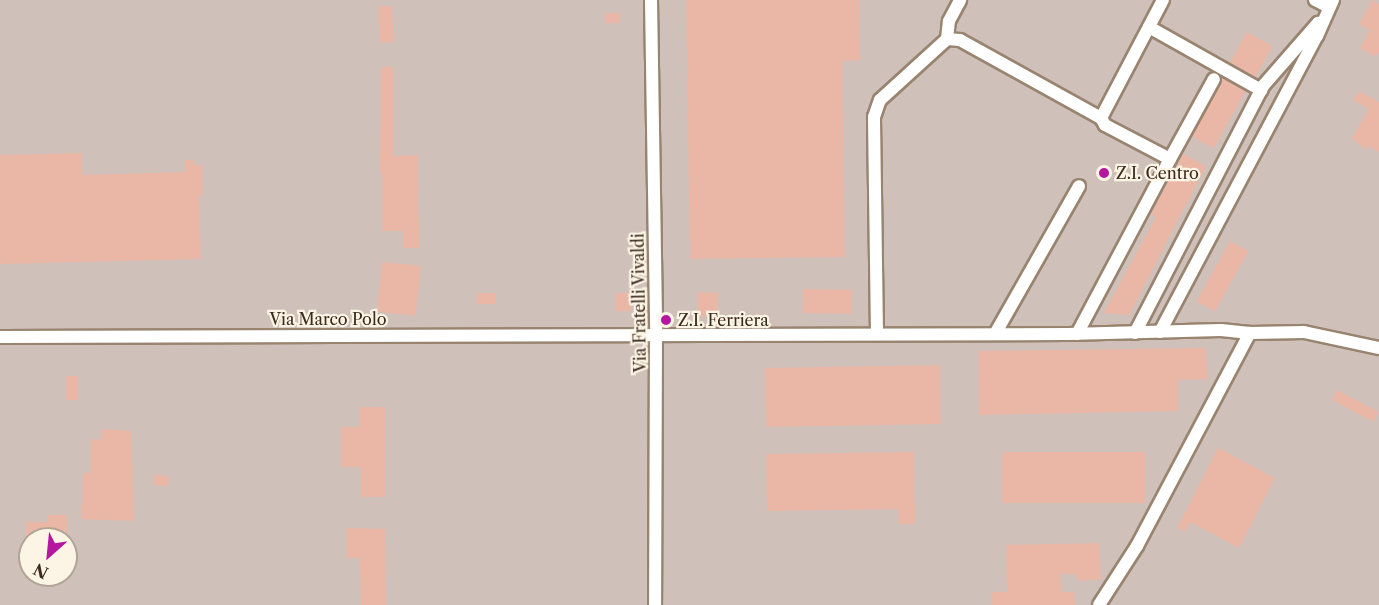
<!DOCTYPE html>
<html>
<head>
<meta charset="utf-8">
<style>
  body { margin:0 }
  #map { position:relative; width:1379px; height:605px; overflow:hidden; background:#f4ddc0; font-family:"Libre Caslon Text",serif }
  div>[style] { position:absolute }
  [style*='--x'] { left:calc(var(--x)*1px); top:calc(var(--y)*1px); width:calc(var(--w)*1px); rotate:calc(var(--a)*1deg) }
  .industrial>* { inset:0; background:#cfc0ba }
  .building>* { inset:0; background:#eab6a6; transform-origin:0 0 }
  .roads { filter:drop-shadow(2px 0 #98846f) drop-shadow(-2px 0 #98846f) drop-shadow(0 2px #98846f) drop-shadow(0 -2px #98846f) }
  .minor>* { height:12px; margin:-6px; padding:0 6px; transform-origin:6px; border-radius:6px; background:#fff }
  .dots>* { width:16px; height:16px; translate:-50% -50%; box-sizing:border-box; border:3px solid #fcf5e5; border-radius:50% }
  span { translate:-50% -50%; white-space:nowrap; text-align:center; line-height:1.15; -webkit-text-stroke:4.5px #fcf5e5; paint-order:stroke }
  .poi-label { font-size:16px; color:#3b2a1e }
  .left { translate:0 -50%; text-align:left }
  .street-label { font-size:16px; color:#3b2a1e }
  .north { position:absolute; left:18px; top:527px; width:60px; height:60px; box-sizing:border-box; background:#fcf5e5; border:2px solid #afa495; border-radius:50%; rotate:207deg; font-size:16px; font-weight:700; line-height:24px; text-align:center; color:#3b2a1e }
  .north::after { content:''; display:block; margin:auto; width:21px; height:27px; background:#b5179e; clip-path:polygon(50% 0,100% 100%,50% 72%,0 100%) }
</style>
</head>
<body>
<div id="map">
  <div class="industrial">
    <div style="clip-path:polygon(evenodd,0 0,1379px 0,1379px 605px,0 605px,0 0,30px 539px,66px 539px,66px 575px,30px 575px,30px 539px)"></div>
  </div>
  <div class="building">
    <div style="clip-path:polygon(686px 0,859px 0,860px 60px,842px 61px,845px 257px,690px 259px)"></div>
    <div style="clip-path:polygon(1372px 0,1379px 4px,1379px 52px,1376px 57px,1360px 48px,1370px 30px,1359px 24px)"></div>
    <div style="left:392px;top:6px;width:36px;height:14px;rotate:87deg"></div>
    <div style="left:620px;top:13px;width:10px;height:15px;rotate:90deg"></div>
    <div style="left:1247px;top:32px;width:29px;height:35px;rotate:29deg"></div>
    <div style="clip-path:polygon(381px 67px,393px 67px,393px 156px,418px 155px,419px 248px,403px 248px,403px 231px,382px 231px,382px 173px,380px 173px)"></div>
    <div style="left:1223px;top:78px;width:26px;height:66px;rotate:29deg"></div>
    <div style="clip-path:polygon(1359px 91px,1379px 102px,1379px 152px,1369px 146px,1366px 150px,1352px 138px,1369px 109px,1353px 100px)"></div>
    <div style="clip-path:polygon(82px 153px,82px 175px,185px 172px,185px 160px,194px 160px,194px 165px,202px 165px,203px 195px,199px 195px,201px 259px,0 264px,0 155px)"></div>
    <div style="clip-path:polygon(1183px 154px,1206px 166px,1129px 315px,1104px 313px,1156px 217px,1151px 214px)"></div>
    <div style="left:1230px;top:241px;width:21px;height:69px;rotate:29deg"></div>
    <div style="left:382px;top:262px;width:39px;height:50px;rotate:6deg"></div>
    <div style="left:803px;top:289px;width:49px;height:24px;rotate:1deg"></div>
    <div style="left:698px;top:292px;width:20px;height:24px;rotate:3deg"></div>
    <div style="left:477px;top:293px;width:19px;height:11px"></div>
    <div style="left:616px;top:293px;width:16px;height:18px"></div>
    <div style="clip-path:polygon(1205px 348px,1208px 379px,1178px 380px,1178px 411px,979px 415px,978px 351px)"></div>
    <div style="left:940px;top:365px;width:59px;height:175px;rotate:89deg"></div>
    <div style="left:66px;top:376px;width:12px;height:24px"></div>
    <div style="left:1337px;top:390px;width:47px;height:11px;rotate:28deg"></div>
    <div style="clip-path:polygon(360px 407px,385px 407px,385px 497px,361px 497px,361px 467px,341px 467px,341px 427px,360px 427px)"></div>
    <div style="clip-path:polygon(102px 429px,131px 431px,134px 521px,81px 519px,83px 473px,90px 473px,91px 439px,101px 440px)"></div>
    <div style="clip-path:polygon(1218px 448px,1275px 478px,1239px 548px,1190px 522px,1185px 532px,1177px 528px)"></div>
    <div style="clip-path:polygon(914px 452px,915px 524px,898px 524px,898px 509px,767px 511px,766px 454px)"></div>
    <div style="left:1002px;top:452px;width:143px;height:51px"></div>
    <div style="left:154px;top:475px;width:15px;height:10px;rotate:4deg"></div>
    <div style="clip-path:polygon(48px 515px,67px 515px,67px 539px,26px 539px,26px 522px,48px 522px)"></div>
    <div style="clip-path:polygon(346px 528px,385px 529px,386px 605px,361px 605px,360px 558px,347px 558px)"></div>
    <div style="clip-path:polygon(1099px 543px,1101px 579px,1078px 581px,1076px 574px,1060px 574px,1062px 592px,1074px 592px,1075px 605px,991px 605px,991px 592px,1007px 592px,1006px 545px)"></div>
  </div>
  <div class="roads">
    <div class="minor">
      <div style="--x:651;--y:0;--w:333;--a:89.1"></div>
      <div style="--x:656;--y:333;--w:272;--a:90.2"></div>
      <div style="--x:1315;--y:0;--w:16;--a:27"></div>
      <div style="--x:1149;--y:27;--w:129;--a:29.4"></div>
      <div style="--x:947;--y:39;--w:18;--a:-84"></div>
      <div style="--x:949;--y:21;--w:24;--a:-62"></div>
      <div style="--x:1101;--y:118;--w:8;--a:60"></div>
      <div style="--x:1105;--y:125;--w:73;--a:27.6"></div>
      <div style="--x:1170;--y:159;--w:91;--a:-61.2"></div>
      <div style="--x:1160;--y:332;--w:335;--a:-62.1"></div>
      <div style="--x:1317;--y:36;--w:39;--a:-66"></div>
      <div style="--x:1135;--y:333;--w:278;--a:-62.6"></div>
      <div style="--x:1263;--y:86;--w:84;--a:-48.9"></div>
      <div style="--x:877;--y:334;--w:217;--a:-90.8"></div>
      <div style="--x:874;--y:117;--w:18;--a:-71"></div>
      <div style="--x:880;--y:100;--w:91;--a:-42.3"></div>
      <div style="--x:947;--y:39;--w:13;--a:4"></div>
      <div style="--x:960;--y:40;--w:161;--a:29"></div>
      <div style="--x:1101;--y:118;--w:133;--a:-62.3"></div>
      <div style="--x:995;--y:334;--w:170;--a:-60.4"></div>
      <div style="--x:1077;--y:334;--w:198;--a:-62"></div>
      <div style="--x:0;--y:337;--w:1068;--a:-0.16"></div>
      <div style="--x:1068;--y:334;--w:153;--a:-1.5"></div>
      <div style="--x:1221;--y:330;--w:29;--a:6"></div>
      <div style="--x:1250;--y:333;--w:54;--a:-1.1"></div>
      <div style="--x:1304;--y:332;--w:77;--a:12"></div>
      <div style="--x:1099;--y:605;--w:70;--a:-57.2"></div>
      <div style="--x:1137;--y:546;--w:241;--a:-62.1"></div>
    </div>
  </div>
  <div class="dots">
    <div style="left:1104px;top:173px;background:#b5179e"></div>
    <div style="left:666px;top:320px;background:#b5179e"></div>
  </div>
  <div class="poi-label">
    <span class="left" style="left:1116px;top:173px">Z.I. Centro</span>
    <span class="left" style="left:678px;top:320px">Z.I. Ferriera</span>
  </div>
  <div class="street-label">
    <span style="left:639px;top:303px;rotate:-91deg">Via Fratelli Vivaldi</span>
    <span style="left:328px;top:319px">Via Marco Polo</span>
  </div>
  <div class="north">N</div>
</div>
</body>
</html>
